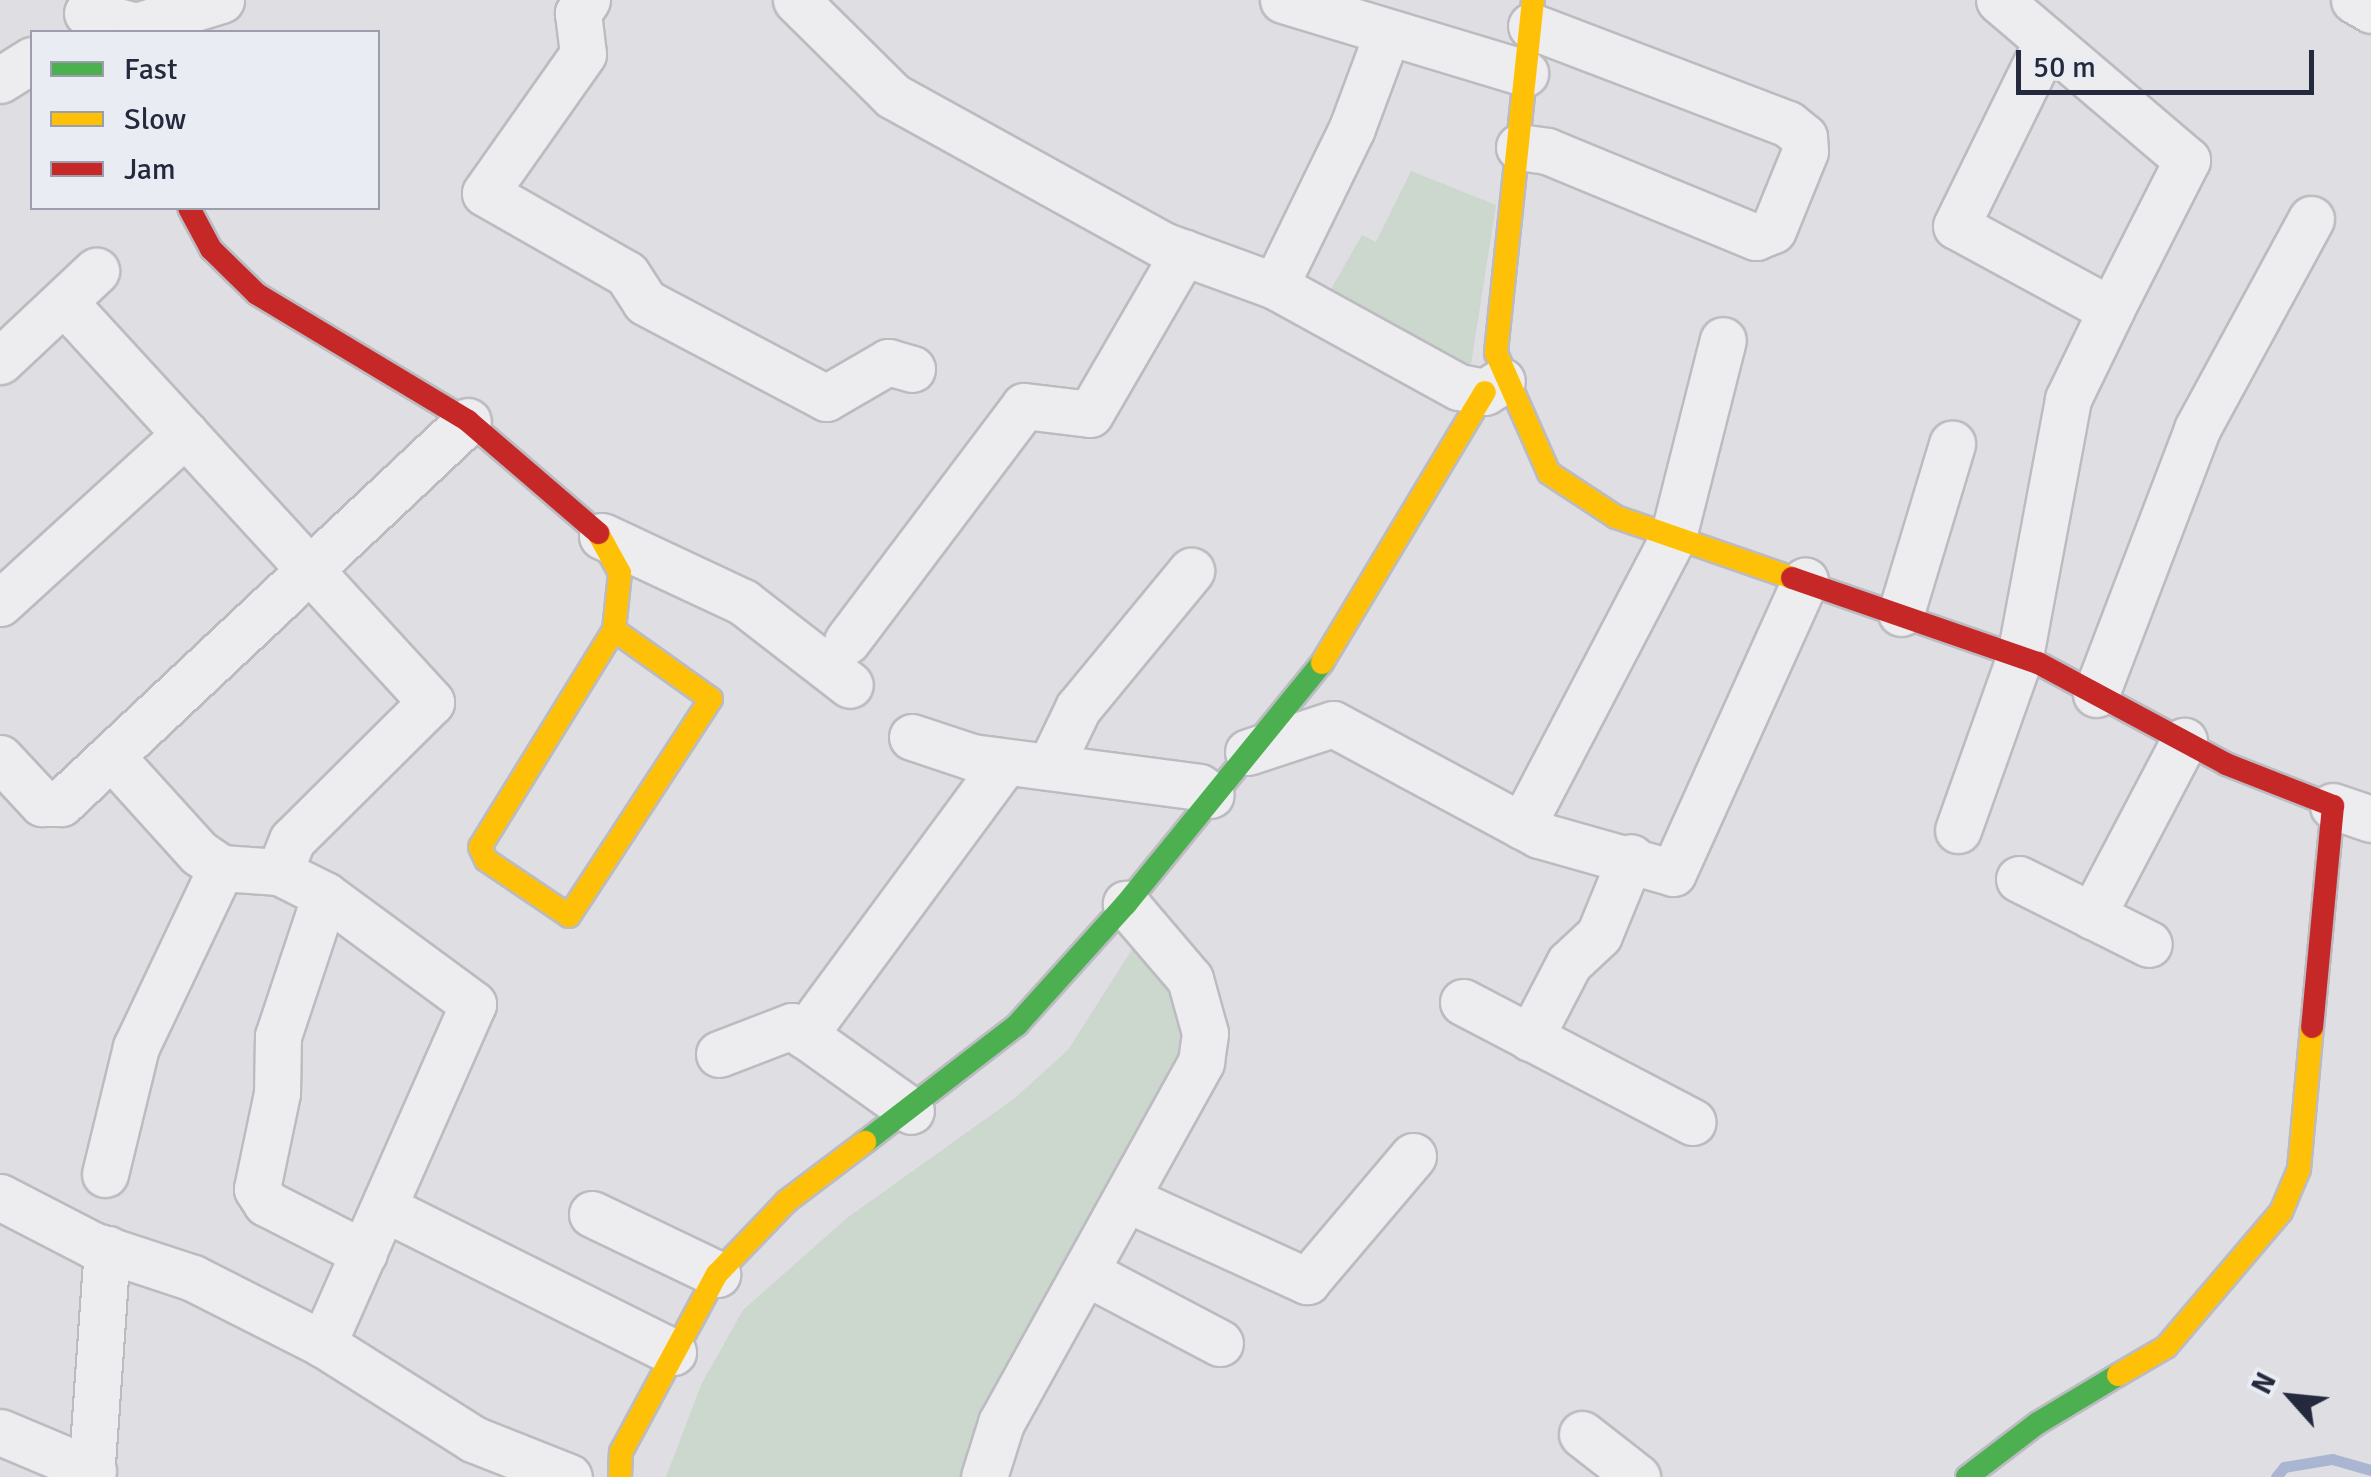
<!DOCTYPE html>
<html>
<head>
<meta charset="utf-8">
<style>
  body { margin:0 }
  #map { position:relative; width:2371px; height:1477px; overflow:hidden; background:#dedee3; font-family:Signika,sans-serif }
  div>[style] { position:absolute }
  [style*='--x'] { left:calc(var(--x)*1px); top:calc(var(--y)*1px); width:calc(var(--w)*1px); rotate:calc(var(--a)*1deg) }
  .green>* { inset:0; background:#ccd7cd }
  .stream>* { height:11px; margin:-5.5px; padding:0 5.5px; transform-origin:5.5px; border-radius:5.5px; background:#aab5d1 }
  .roads { filter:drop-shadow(2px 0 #bbbbc1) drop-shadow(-2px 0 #bbbbc1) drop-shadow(0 2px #bbbbc1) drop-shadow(0 -2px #bbbbc1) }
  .street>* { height:45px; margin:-22.5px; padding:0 22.5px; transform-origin:22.5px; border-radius:22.5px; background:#ededf0 }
  .fast>* { height:22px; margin:-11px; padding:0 11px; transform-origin:11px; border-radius:11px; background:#4caf50 }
  .slow>* { height:22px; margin:-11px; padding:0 11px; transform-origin:11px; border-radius:11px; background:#ffc107 }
  .jam>* { height:22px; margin:-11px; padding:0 11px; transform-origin:11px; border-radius:11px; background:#c62828 }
  span { translate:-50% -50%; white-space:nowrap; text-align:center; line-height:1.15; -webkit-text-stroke:10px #eaecf4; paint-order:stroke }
  .legend { position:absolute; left:30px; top:30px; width:350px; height:180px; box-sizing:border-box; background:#eaecf4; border:2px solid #9b9eab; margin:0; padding:12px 18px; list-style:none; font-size:30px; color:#24293d }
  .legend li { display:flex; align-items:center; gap:20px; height:50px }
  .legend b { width:50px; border:2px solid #9b9eab }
  .north { position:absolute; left:2241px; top:1347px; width:100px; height:100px; -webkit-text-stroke:8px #eaecf4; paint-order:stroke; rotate:297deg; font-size:28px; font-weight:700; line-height:40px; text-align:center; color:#24293d }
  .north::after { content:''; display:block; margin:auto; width:35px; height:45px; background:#24293d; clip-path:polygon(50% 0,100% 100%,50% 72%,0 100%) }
  .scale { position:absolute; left:2016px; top:50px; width:298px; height:45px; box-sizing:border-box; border:5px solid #24293d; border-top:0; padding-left:12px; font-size:30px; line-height:35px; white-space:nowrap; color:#24293d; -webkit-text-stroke:8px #eaecf4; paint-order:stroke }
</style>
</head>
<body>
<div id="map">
  <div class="green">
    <div style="clip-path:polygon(1411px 171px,1496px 205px,1469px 377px,1327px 296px,1362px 235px,1376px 242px)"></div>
    <div style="clip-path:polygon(1142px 934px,1198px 1032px,974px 1477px,666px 1477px,701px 1385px,743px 1310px,847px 1218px,1015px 1098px,1068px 1050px)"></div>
  </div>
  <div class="stream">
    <div style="--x:2276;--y:1477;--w:13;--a:-51"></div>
    <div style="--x:2284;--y:1467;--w:49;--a:-9.5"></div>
    <div style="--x:2332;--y:1459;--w:41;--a:15.8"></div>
  </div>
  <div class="roads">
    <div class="street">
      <div style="--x:587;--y:0;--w:16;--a:125"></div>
      <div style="--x:578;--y:13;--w:41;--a:83"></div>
      <div style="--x:583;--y:54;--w:170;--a:125.2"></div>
      <div style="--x:485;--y:193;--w:163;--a:29.7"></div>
      <div style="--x:627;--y:274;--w:33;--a:57"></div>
      <div style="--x:645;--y:302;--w:205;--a:27.9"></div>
      <div style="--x:826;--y:398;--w:72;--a:-30.1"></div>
      <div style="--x:888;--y:362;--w:25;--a:16"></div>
      <div style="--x:796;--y:0;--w:136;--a:44.7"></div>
      <div style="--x:893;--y:96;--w:308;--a:28.9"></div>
      <div style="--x:1163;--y:245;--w:119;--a:20.1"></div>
      <div style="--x:1275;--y:286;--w:210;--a:28.8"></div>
      <div style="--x:1459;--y:387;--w:26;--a:11"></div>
      <div style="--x:1485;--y:392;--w:20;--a:-33"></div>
      <div style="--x:1283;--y:0;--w:253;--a:16.8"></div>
      <div style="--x:1999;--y:0;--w:247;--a:40.4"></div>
      <div style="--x:2187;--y:160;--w:168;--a:116.9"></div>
      <div style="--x:2111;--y:310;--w:176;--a:-151.5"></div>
      <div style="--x:1956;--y:226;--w:202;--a:-63.8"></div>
      <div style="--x:2354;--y:0;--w:20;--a:30"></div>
      <div style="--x:87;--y:13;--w:51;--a:14.9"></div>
      <div style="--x:136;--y:26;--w:89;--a:-17"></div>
      <div style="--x:0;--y:80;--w:38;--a:-32"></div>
      <div style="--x:1519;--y:147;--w:28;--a:8"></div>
      <div style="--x:1547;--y:151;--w:226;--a:22.4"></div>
      <div style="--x:1756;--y:237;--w:18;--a:-22"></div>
      <div style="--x:1773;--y:230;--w:85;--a:-67.9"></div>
      <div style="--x:1805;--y:151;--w:14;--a:-94"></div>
      <div style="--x:1804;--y:137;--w:21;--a:-141"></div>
      <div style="--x:1788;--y:124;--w:275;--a:-159.1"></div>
      <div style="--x:1275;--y:286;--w:176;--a:-64"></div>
      <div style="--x:1352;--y:128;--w:100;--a:-69.6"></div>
      <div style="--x:64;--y:302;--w:543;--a:47.46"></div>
      <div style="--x:431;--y:702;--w:196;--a:135.2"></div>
      <div style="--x:292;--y:840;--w:35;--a:112"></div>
      <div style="--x:0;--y:361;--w:132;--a:-43.2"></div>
      <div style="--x:602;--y:536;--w:156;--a:25.1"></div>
      <div style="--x:743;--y:602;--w:135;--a:37.8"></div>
      <div style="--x:0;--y:603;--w:251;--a:-42.4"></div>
      <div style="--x:1901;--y:613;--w:177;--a:-73.2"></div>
      <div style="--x:847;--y:641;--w:294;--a:-53"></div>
      <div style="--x:1024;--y:406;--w:66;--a:6.9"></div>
      <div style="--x:1090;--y:414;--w:187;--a:-59.9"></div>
      <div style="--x:2096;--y:694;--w:284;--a:-69.1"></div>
      <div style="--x:2197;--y:429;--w:239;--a:-61.5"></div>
      <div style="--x:912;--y:737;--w:63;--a:18.4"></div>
      <div style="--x:972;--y:757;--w:229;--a:7.5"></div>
      <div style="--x:1199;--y:787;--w:14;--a:34"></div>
      <div style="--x:1248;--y:752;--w:89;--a:-18.2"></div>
      <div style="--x:1333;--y:724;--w:234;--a:28.3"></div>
      <div style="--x:1539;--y:835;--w:139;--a:15.8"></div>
      <div style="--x:1673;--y:873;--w:321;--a:-65.7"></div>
      <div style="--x:111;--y:756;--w:131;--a:47.8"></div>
      <div style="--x:199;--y:853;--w:27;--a:34"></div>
      <div style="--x:221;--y:868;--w:58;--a:3.9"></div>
      <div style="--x:279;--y:872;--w:51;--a:26.6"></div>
      <div style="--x:325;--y:895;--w:184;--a:36.4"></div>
      <div style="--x:473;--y:1004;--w:372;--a:113.8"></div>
      <div style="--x:0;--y:758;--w:62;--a:47"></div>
      <div style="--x:42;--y:803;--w:19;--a:0"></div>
      <div style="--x:61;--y:803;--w:558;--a:-43.19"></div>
      <div style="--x:1051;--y:764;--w:62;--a:-64.3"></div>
      <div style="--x:1078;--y:708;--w:178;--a:-50.5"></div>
      <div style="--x:2333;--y:806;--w:40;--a:18.9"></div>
      <div style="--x:1522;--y:826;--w:326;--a:-62.4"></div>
      <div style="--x:1673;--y:537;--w:203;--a:-75.8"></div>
      <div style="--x:1958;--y:830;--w:185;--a:-70.4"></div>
      <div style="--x:2020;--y:656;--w:261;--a:-79.4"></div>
      <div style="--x:2068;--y:399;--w:99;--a:-64.2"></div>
      <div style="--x:2019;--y:879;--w:145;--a:26.6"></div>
      <div style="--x:325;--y:895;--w:149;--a:108.4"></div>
      <div style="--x:278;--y:1036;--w:57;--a:91"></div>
      <div style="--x:277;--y:1093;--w:98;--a:101.8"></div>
      <div style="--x:257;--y:1189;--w:17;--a:57"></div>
      <div style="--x:266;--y:1203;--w:110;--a:27"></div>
      <div style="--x:2092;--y:916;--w:198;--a:-62.3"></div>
      <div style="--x:1463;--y:1002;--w:259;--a:27.6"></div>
      <div style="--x:804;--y:1035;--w:339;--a:-53.6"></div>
      <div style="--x:1530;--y:1038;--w:85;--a:-62.5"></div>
      <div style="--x:1569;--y:963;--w:41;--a:-43"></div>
      <div style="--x:1599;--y:935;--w:84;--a:-67.7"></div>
      <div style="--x:719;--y:1054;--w:78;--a:-21"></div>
      <div style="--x:792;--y:1026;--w:146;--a:35.5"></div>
      <div style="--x:105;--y:1174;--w:131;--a:-76.3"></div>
      <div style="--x:136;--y:1047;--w:198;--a:-64.6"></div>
      <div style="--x:0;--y:1197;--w:105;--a:27.3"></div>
      <div style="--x:93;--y:1245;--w:105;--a:18.3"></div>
      <div style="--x:193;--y:1278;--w:146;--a:26.9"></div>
      <div style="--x:323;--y:1344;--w:178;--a:32.3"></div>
      <div style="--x:473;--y:1439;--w:103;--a:21.6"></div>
      <div style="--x:1129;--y:1200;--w:196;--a:24.5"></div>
      <div style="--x:1307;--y:1281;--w:164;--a:-49.7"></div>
      <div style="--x:384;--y:1208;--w:323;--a:26.5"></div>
      <div style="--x:592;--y:1214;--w:139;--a:25.6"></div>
      <div style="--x:1089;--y:1274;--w:148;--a:27.8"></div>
      <div style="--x:0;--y:1432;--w:101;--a:22.8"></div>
      <div style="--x:1582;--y:1434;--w:70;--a:38"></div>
      <div style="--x:91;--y:1477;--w:229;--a:-86"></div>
      <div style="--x:984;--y:1477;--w:57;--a:-72.5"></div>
      <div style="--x:1001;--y:1423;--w:413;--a:-61"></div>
      <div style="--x:1201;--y:1062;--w:29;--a:-82"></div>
      <div style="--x:1205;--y:1033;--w:56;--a:-105.5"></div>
      <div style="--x:1190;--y:979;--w:99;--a:-130.5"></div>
    </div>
    <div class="fast">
      <div style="--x:865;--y:1142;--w:192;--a:-37.6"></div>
      <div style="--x:1017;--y:1025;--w:163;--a:-48"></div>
      <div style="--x:1126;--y:904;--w:311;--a:-50.9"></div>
      <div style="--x:1967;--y:1477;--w:89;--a:-37.3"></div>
      <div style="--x:2038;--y:1423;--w:93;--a:-31"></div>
    </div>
    <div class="slow">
      <div style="--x:1533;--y:0;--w:355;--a:96"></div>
      <div style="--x:1496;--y:353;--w:131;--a:66.2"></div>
      <div style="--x:1549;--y:473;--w:80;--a:33.3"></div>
      <div style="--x:1616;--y:517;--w:186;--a:19.1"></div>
      <div style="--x:598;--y:533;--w:46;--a:61.2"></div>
      <div style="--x:620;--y:573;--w:57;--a:96"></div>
      <div style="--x:614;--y:630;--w:255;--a:121.7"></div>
      <div style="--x:480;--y:847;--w:14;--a:65"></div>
      <div style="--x:486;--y:860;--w:100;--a:34"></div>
      <div style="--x:569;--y:916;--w:259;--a:-56.8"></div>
      <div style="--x:711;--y:699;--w:119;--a:-144.6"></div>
      <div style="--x:1322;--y:663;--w:316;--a:-59"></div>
      <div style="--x:2118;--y:1375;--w:56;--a:-30.3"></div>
      <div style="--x:2166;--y:1347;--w:177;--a:-49.6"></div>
      <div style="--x:2281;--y:1212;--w:47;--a:-67.3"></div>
      <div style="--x:2299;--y:1169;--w:143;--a:-84.8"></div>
      <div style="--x:620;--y:1477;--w:25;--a:-88"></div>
      <div style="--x:621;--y:1452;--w:202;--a:-61.7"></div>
      <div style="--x:717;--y:1274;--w:101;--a:-46.2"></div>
      <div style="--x:787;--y:1201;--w:98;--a:-37.1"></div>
    </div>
    <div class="jam">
      <div style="--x:189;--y:208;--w:47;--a:61.8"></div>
      <div style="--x:211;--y:249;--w:64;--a:44.4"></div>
      <div style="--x:257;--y:294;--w:246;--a:31"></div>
      <div style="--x:468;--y:421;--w:172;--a:40.7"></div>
      <div style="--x:1792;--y:578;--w:260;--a:19.1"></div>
      <div style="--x:2038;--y:663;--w:213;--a:28.2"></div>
      <div style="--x:2226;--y:764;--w:115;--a:21.4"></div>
      <div style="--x:2333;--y:806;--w:222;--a:95.4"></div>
    </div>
  </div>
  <ul class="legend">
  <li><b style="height:12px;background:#4caf50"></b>Fast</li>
  <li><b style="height:12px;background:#ffc107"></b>Slow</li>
  <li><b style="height:12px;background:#c62828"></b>Jam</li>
  </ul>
  <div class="north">N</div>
  <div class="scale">50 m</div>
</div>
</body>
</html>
